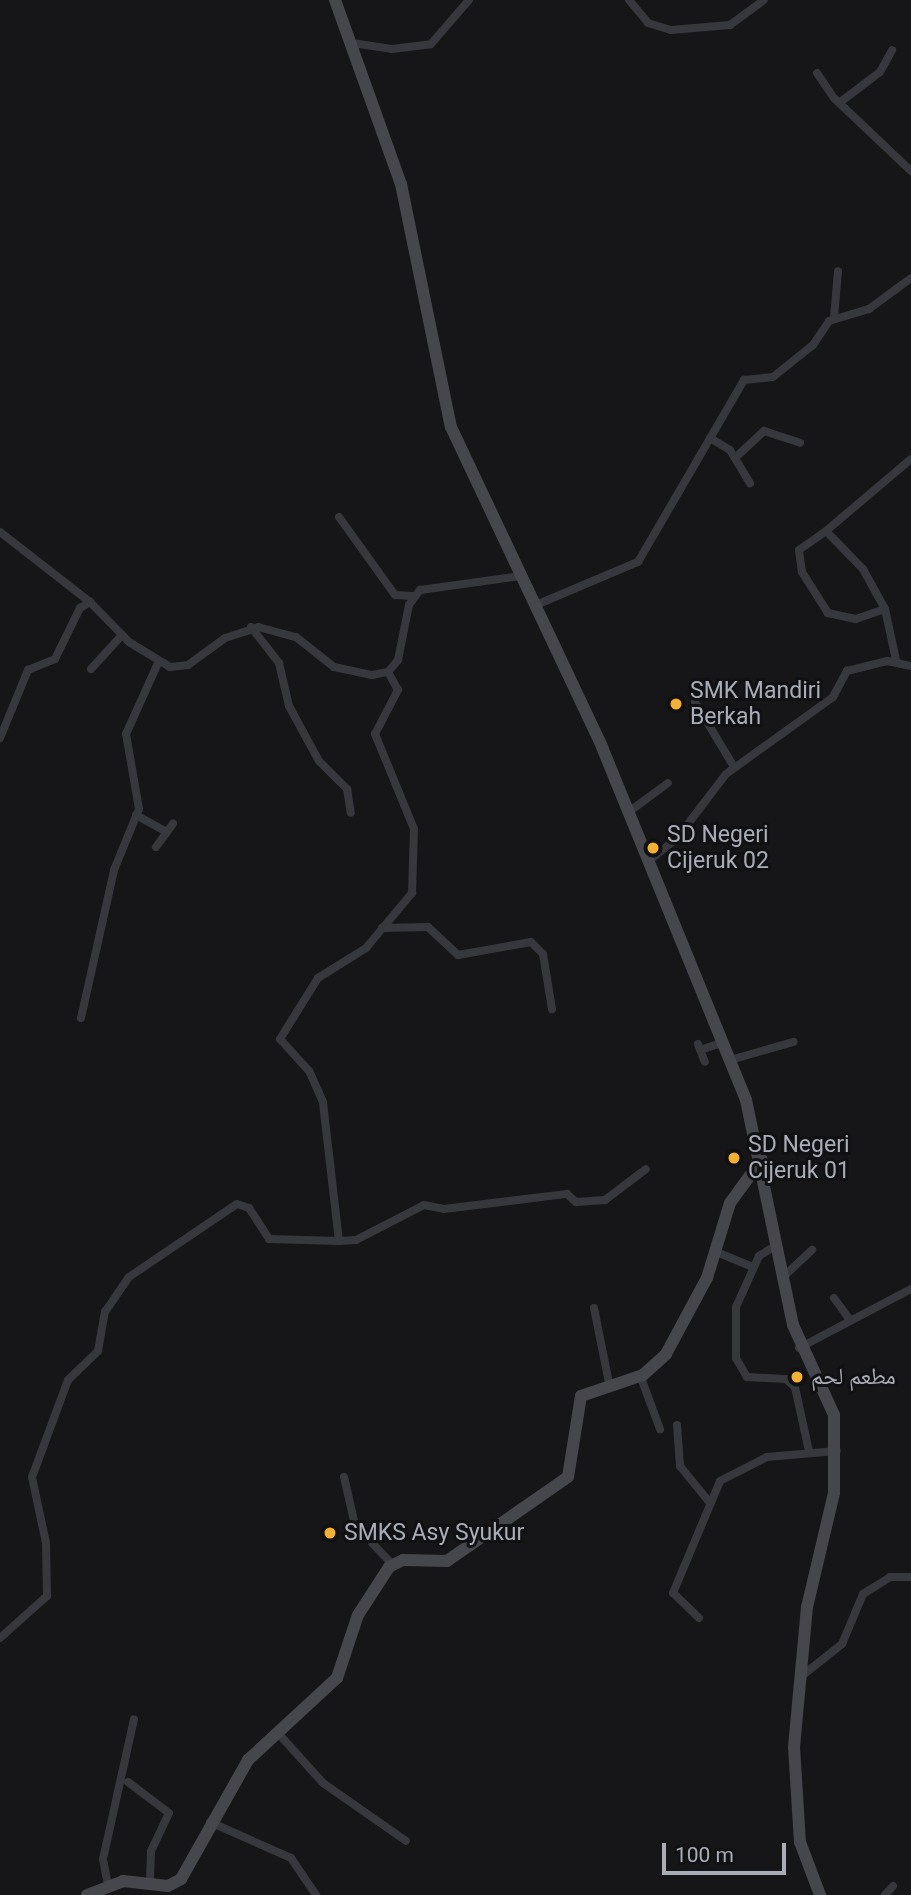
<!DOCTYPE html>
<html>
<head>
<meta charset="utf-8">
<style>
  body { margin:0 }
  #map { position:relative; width:911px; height:1895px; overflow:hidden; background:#161618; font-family:Roboto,"Noto Naskh Arabic",sans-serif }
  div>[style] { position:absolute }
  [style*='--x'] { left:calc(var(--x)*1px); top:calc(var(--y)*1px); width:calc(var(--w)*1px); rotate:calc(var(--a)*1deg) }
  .street>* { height:8px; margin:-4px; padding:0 4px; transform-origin:4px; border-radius:4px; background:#37383d }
  .secondary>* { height:12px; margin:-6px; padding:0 6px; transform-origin:6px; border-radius:6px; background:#45474d }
  .dots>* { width:19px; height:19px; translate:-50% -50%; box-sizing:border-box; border:4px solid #111113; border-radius:50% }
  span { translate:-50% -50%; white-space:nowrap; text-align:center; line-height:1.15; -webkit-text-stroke:6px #111113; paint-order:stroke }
  .poi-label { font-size:23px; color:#a8adb8 }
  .left { translate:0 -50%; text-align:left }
  .scale { position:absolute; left:662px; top:1843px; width:124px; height:32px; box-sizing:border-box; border:4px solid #a8adb8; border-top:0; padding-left:9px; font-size:21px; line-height:24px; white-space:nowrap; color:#a8adb8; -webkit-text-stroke:5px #111113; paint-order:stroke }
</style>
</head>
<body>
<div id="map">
  <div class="street">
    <div style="--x:629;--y:0;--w:30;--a:50"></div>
    <div style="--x:648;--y:23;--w:24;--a:17"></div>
    <div style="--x:671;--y:30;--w:59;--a:-4.8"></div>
    <div style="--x:730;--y:25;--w:42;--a:-36.3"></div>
    <div style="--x:352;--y:43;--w:40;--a:8.5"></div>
    <div style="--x:392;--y:49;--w:39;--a:-7"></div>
    <div style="--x:431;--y:44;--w:58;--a:-49.2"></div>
    <div style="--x:817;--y:73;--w:30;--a:56"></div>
    <div style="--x:834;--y:98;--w:106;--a:43.5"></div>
    <div style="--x:843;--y:100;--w:46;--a:-37.1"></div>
    <div style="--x:880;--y:72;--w:25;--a:-61"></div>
    <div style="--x:834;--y:317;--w:46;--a:-85"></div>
    <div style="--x:710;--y:438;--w:23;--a:31"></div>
    <div style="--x:730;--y:450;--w:39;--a:59"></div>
    <div style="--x:735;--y:458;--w:40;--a:-43"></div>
    <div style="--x:764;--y:431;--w:38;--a:18"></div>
    <div style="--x:339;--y:517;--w:96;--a:54.3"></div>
    <div style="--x:395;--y:595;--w:18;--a:3"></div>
    <div style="--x:826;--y:531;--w:111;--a:-40.3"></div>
    <div style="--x:0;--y:532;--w:114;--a:37.9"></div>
    <div style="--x:536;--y:605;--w:111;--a:-22.9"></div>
    <div style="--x:638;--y:562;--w:211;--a:-59.8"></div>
    <div style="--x:744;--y:380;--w:29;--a:-6"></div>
    <div style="--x:773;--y:377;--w:51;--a:-38.7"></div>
    <div style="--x:813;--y:345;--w:29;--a:-56"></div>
    <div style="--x:829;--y:321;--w:42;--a:-16.7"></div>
    <div style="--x:869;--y:309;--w:52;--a:-36.4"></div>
    <div style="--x:885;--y:609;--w:31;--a:161"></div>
    <div style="--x:856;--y:619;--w:29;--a:-168"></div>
    <div style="--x:828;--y:613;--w:49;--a:-122.4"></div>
    <div style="--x:802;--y:572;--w:22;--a:-98"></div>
    <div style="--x:799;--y:550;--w:33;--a:-35"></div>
    <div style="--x:826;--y:531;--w:53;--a:45.8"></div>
    <div style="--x:863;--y:569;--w:46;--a:61.2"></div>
    <div style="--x:885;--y:609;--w:52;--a:77.8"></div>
    <div style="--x:251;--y:627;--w:46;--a:52.1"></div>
    <div style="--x:279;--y:663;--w:44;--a:76.9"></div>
    <div style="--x:289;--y:706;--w:63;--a:61.4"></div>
    <div style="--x:319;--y:761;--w:40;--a:45"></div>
    <div style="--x:347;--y:789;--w:24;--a:81"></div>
    <div style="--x:91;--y:669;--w:46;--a:-47.6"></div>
    <div style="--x:695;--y:702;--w:76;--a:59"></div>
    <div style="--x:0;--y:738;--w:74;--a:-67.6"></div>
    <div style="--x:28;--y:670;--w:29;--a:-22"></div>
    <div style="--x:55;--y:659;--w:57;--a:-63.9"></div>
    <div style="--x:80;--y:608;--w:12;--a:-31"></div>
    <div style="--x:90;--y:602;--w:56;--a:45.7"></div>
    <div style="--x:129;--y:642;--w:48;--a:31.4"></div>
    <div style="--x:170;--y:667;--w:18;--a:-6"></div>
    <div style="--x:188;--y:665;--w:46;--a:-36.1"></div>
    <div style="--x:225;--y:638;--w:35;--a:-18"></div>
    <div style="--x:258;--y:627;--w:39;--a:15"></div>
    <div style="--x:296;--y:637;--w:48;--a:38.3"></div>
    <div style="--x:334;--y:667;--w:39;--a:12"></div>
    <div style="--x:372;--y:675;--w:16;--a:-11"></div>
    <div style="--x:388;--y:672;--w:16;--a:-50"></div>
    <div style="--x:398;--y:660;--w:56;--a:-78.7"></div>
    <div style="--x:409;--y:605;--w:19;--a:-54"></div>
    <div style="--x:420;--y:590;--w:102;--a:-7.9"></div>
    <div style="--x:630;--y:811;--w:47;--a:-36.4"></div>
    <div style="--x:136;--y:815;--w:33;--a:29"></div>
    <div style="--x:156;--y:847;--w:29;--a:-54"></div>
    <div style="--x:650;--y:860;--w:36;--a:-39"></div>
    <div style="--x:678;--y:837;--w:79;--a:-52.7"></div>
    <div style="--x:726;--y:774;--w:132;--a:-35.7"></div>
    <div style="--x:833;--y:697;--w:30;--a:-62"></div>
    <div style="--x:847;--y:671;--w:41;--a:-14"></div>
    <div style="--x:887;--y:661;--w:25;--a:12"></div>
    <div style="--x:382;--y:928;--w:46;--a:-1.2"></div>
    <div style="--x:428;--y:927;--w:41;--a:43"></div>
    <div style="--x:458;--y:955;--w:74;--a:-10.1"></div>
    <div style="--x:531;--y:942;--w:17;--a:45"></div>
    <div style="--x:543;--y:954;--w:56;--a:80.7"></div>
    <div style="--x:81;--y:1018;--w:152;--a:-77.4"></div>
    <div style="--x:114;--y:870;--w:66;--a:-67.7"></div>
    <div style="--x:139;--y:809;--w:76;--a:-99.8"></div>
    <div style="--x:126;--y:734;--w:78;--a:-65.7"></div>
    <div style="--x:698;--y:1044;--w:19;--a:69"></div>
    <div style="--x:700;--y:1050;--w:23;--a:-18"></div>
    <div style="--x:730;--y:1060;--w:66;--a:-15.9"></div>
    <div style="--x:339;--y:1241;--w:17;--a:-3"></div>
    <div style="--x:356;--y:1240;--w:76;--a:-27.2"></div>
    <div style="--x:424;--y:1205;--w:20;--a:11"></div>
    <div style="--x:444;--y:1209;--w:124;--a:-7"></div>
    <div style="--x:567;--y:1194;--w:12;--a:42"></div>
    <div style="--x:576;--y:1202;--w:29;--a:-4"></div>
    <div style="--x:605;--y:1200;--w:51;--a:-37.1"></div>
    <div style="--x:777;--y:1245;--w:21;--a:149"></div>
    <div style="--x:759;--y:1256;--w:56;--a:114.3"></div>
    <div style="--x:736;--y:1307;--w:51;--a:90"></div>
    <div style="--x:736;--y:1358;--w:22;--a:60"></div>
    <div style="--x:747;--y:1377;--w:39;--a:3"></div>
    <div style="--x:786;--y:1379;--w:12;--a:42"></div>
    <div style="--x:795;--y:1387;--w:66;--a:77.7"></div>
    <div style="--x:714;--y:1251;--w:42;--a:22.3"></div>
    <div style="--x:783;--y:1277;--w:40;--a:-43"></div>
    <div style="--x:834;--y:1298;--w:27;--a:54"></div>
    <div style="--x:594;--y:1308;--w:76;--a:78.7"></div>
    <div style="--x:799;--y:1348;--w:127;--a:-27.8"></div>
    <div style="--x:640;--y:1375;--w:58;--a:69.7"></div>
    <div style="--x:677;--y:1425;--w:41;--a:85.8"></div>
    <div style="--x:680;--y:1466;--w:48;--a:51"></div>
    <div style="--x:344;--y:1477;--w:49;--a:77.1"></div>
    <div style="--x:355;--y:1525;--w:54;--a:46.5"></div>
    <div style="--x:699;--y:1618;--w:36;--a:-136"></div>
    <div style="--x:673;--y:1593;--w:121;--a:-67.2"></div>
    <div style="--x:720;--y:1481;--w:53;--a:-27.1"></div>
    <div style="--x:767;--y:1457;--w:70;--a:-4.9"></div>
    <div style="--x:0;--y:1638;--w:63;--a:-41.8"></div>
    <div style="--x:47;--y:1596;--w:53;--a:-91.1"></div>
    <div style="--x:46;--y:1543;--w:67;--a:-102"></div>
    <div style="--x:32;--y:1477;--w:103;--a:-69.6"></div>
    <div style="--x:68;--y:1380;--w:42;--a:-44"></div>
    <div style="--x:98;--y:1351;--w:40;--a:-80"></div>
    <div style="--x:105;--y:1312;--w:42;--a:-55.6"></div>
    <div style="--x:129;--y:1277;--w:130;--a:-34.1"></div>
    <div style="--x:237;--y:1204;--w:13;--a:18"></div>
    <div style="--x:249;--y:1208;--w:37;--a:57"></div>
    <div style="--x:269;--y:1239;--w:70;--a:1.6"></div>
    <div style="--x:339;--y:1241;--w:140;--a:-96.6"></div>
    <div style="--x:323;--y:1102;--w:34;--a:-114"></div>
    <div style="--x:309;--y:1071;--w:43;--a:-132.2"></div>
    <div style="--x:280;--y:1039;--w:72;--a:-58.1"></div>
    <div style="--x:318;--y:978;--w:57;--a:-32"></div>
    <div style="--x:366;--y:948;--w:72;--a:-50.1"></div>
    <div style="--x:412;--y:893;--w:64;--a:-88.2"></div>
    <div style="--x:414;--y:829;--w:103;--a:-112.3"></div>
    <div style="--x:375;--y:734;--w:50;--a:-62.4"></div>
    <div style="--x:398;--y:690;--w:21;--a:-119"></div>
    <div style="--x:803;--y:1675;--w:50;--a:-38.5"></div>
    <div style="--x:842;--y:1644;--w:54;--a:-67.2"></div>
    <div style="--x:863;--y:1594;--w:32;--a:-32"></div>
    <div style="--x:890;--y:1577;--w:21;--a:0"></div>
    <div style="--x:278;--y:1733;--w:67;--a:48"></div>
    <div style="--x:323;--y:1783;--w:101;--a:34.9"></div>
    <div style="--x:128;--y:1782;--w:51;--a:37.1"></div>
    <div style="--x:169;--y:1813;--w:42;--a:115.3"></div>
    <div style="--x:151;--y:1851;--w:32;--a:92"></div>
    <div style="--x:210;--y:1822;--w:89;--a:24"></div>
    <div style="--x:291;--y:1858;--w:45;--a:56"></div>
    <div style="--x:108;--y:1885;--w:26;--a:-101"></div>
    <div style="--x:103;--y:1859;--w:143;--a:-77.5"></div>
    <div style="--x:885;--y:1895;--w:12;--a:-48"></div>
  </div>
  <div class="secondary">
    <div style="--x:335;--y:0;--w:195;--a:70.3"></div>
    <div style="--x:401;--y:184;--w:248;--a:78.4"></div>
    <div style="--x:451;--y:427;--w:354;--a:64.7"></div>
    <div style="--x:602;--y:747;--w:381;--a:67.8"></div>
    <div style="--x:746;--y:1100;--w:230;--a:78.2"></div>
    <div style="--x:793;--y:1325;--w:99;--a:65.5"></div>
    <div style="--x:834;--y:1415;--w:78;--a:90"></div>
    <div style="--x:834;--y:1493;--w:117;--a:103.3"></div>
    <div style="--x:807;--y:1607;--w:141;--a:95.3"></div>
    <div style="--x:794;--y:1747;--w:95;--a:86.4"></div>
    <div style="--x:800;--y:1842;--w:57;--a:69.3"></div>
    <div style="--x:87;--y:1895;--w:39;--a:-21"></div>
    <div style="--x:123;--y:1881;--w:45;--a:6.3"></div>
    <div style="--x:168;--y:1886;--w:15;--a:-28"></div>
    <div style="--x:181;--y:1879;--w:137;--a:-60.6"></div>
    <div style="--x:248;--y:1760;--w:121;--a:-42.7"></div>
    <div style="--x:337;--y:1678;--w:66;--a:-71.6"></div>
    <div style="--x:358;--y:1615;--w:57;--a:-57.1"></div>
    <div style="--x:389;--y:1567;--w:16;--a:-27"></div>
    <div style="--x:403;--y:1560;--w:44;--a:1.3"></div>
    <div style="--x:447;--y:1561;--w:147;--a:-34.8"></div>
    <div style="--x:568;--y:1477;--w:82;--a:-80.9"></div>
    <div style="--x:581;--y:1396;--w:65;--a:-18.7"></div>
    <div style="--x:643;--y:1375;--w:31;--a:-42"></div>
    <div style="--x:666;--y:1354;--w:86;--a:-61.7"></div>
    <div style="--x:707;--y:1278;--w:78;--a:-73"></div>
    <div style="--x:730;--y:1203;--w:54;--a:-54"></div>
  </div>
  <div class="dots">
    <div style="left:676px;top:704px;background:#f2b134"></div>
    <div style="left:653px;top:848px;background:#f2b134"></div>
    <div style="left:734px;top:1158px;background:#f2b134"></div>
    <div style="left:797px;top:1377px;background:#f2b134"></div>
    <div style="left:330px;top:1533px;background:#f2b134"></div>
  </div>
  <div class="poi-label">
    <span class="left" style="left:690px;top:704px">SMK Mandiri<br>Berkah</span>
    <span class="left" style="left:667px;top:848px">SD Negeri<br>Cijeruk 02</span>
    <span class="left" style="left:748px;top:1158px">SD Negeri<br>Cijeruk 01</span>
    <span class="left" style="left:811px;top:1377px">مطعم لحم</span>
    <span class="left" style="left:344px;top:1533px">SMKS Asy Syukur</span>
  </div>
  <div class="scale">100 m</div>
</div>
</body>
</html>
